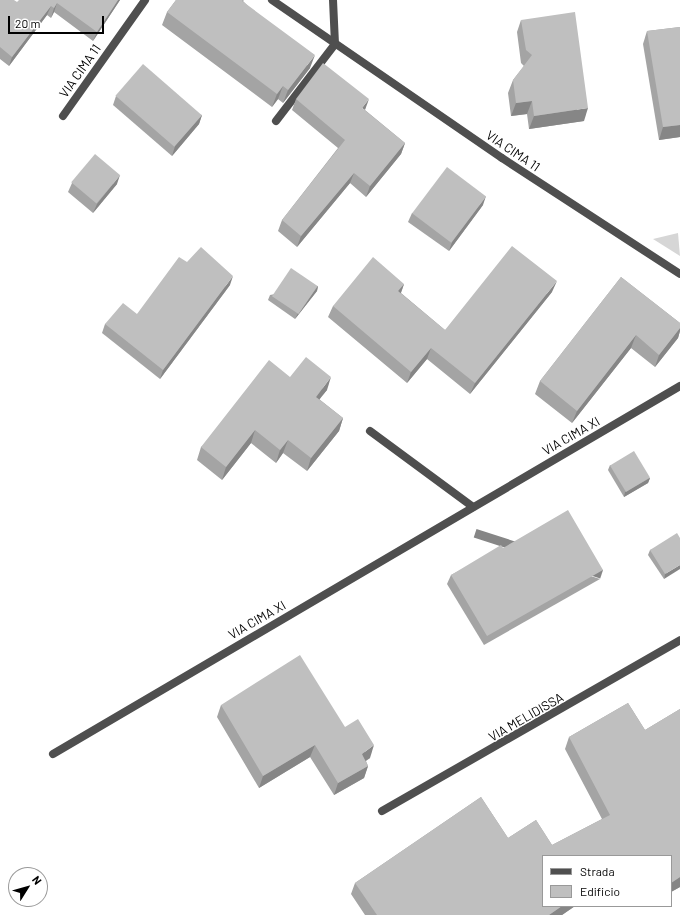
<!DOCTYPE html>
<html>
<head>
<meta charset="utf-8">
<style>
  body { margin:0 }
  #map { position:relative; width:680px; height:915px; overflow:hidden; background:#fff; font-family:Barlow,sans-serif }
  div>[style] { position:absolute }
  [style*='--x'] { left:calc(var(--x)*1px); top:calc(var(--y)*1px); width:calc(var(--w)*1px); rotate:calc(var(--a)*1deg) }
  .green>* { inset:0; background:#d6d6d6 }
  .minor>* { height:8px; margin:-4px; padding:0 4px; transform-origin:4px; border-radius:4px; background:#4f4f4f }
  .wall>* { inset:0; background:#a4a4a4 }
  .shaded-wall>* { inset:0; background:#868686; transform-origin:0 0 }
  .building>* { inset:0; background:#bfbfbf; transform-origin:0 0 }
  span { translate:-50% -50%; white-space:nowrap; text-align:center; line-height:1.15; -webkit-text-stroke:3px #fff; paint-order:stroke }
  .street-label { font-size:13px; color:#000 }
  .legend { position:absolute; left:542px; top:855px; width:130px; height:52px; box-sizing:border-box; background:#fff; border:1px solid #999; margin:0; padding:5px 7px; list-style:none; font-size:12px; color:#000 }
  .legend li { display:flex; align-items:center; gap:8px; height:20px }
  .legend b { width:20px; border:1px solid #999 }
  .north { position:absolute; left:8px; top:867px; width:40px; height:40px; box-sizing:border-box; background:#fff; border:1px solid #999; border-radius:50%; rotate:53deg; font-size:11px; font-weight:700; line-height:16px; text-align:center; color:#000 }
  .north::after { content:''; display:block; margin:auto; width:14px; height:18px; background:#000; clip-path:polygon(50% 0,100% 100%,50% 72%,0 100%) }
  .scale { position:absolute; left:8px; top:16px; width:96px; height:18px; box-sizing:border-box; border:2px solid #000; border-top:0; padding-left:5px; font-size:12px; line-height:14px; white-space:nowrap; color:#000; -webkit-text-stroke:3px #fff; paint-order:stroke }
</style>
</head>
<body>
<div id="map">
  <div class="green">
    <div style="clip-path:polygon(678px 233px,680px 256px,653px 239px)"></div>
  </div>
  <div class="minor">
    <div style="--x:272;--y:0;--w:279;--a:34.5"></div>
    <div style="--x:502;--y:158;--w:212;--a:33.1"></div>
    <div style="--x:63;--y:116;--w:142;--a:-54.7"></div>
    <div style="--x:276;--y:121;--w:97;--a:-52.5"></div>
    <div style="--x:335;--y:44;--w:44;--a:-92.6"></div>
    <div style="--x:370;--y:431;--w:128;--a:36.4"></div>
    <div style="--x:53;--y:754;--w:727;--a:-30.41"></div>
    <div style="--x:382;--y:811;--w:344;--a:-29.8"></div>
  </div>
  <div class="wall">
    <div style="clip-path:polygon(0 0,17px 2px,120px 0,93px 41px,54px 12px,51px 18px,47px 15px,9px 66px,0 59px)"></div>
    <div style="clip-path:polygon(176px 0,244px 0,243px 1px,310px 68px,283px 103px,278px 99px,272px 107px,162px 25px,167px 12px)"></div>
    <div style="clip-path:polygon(521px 20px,584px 121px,529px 129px,527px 114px,511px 116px,508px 93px,513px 80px,524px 66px,521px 63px,517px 32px)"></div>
    <div style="clip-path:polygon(680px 27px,680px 137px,659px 140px,643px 44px,647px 31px)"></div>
    <div style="clip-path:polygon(116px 96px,202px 115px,199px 124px,172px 156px,113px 105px)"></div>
    <div style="clip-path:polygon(296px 99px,365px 110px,405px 143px,401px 154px,366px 197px,350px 183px,297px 247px,278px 231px,282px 220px,338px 148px,292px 110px)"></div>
    <div style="clip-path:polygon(72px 183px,117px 184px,93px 213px,68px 192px)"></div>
    <div style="clip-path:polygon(483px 205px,449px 251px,408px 222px,412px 213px)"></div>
    <div style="clip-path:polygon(621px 277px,680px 323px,680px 331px,678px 338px,655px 367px,631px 348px,572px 423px,535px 394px,540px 381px)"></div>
    <div style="clip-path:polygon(404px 284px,401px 293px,445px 330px,552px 292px,470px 394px,427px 359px,407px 383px,328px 317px,333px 306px)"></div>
    <div style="clip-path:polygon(230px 285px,160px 379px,102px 333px,105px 324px)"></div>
    <div style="clip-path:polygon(318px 286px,317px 291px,295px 319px,268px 300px,270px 295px)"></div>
    <div style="clip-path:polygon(290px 377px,327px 390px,319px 399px,343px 418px,339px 431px,307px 471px,283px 453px,276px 463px,251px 443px,222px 480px,197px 460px,201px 447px)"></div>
    <div style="clip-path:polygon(610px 465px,650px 478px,648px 483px,624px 497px,608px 470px)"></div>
    <div style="clip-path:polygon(680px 538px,664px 579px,648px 555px,650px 550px)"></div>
    <div style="clip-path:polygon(503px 548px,600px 579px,484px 645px,447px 584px,451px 575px)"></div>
    <div style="clip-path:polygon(628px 703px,645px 730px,680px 709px,680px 887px,671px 892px,671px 856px,543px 856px,543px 906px,575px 906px,562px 915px,365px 915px,351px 894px,355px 883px,481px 797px,508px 838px,536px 820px,552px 845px,602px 819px,565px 749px,569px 737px)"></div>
    <div style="clip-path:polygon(221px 705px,345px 727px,370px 758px,366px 761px,368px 766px,364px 778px,334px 795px,310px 757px,259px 788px,217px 717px)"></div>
  </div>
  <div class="shaded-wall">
    <div style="clip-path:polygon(118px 0,120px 0,93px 41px,97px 32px)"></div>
    <div style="clip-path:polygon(57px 3px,54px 12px,51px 18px,54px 8px)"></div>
    <div style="clip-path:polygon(51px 6px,47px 15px,9px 66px,12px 57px)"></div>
    <div style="clip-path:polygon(315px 55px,310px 68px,283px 103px,288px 90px)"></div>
    <div style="clip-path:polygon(283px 86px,278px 99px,272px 107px,277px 94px)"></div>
    <div style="clip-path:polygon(369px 99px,365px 110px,362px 108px)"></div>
    <div style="clip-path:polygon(532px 101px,527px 114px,511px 116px,516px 103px)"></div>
    <div style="clip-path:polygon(588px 108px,584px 121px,529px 129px,534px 116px)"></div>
    <div style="clip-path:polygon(202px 115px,199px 124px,172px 156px,175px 146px)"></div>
    <div style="clip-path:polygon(680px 125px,680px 137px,659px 140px,663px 127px)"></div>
    <div style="clip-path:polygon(405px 143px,401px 154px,366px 197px,370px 186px)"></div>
    <div style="clip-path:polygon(354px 173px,350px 183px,297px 247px,301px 236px)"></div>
    <div style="clip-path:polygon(120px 175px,117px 184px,93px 213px,97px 204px)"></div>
    <div style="clip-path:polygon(486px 196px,483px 205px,449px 251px,452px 242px)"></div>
    <div style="clip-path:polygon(233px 276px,230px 285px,160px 379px,163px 370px)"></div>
    <div style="clip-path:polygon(557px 281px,552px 292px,470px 394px,475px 383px)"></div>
    <div style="clip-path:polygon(404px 284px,400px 295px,398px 291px)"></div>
    <div style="clip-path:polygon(318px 286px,317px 291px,295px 319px,297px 315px)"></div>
    <div style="clip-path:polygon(680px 328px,680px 331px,678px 338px,655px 367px,659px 355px)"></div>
    <div style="clip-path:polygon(636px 335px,631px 348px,572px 423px,577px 411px)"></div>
    <div style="clip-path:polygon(431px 348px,427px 359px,407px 383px,411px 372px)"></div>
    <div style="clip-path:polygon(331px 377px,327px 390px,311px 410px,316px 397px)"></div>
    <div style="clip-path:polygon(343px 418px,339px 431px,307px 471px,311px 458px)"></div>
    <div style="clip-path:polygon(255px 430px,251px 443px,222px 480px,226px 467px)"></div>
    <div style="clip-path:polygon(288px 440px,283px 453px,276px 463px,280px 450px)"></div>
    <div style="clip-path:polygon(650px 478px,648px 483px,624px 497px,625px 492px)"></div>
    <div style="clip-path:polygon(680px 565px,680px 569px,664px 579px,665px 574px)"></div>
    <div style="left:603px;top:570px;width:9px;height:133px;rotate:108deg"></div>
    <div style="clip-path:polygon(315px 745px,310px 757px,259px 788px,263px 776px)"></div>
    <div style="clip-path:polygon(374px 745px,370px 758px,357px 766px,362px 754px)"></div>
    <div style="clip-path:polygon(368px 766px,364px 778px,334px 795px,338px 783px)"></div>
    <div style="clip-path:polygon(680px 877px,680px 887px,671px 892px,671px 883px)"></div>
    <div style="clip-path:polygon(562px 906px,575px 906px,562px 915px,549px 915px)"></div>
  </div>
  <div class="building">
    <div style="clip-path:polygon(0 0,14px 0,17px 2px,19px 0,118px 0,97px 32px,57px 3px,54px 8px,51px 6px,12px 57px,0 47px)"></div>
    <div style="clip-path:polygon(176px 0,243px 0,242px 1px,315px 55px,288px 90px,283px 86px,277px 94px,167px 12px)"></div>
    <div style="clip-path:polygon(575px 12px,588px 108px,534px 116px,532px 101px,516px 103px,513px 80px,532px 55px,526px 50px,521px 20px)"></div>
    <div style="clip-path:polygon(680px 27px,680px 125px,663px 127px,647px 31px)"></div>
    <div style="clip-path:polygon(323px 63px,369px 99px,362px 108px,405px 143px,370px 186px,354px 173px,301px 236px,282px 220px,345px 140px,296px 99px)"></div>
    <div style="left:143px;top:64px;width:78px;height:42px;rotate:41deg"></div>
    <div style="left:95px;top:154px;width:33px;height:37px;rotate:40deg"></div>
    <div style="left:447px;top:167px;width:49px;height:58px;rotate:37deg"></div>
    <div style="clip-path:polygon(512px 246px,557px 281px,475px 383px,431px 348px,411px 372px,333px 306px,373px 257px,404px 284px,398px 291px,445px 330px)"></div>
    <div style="clip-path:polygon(201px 247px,233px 276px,163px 370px,105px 324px,123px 303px,137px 314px,179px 257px,187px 262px)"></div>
    <div style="left:291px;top:268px;width:32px;height:34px;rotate:34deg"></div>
    <div style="clip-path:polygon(621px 277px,680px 323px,680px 328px,659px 355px,636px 335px,577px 411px,540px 381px)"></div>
    <div style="clip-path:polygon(306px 357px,331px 377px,316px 397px,343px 418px,311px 458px,288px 440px,280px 450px,255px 430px,226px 467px,201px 447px,269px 360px,290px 377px)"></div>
    <div style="left:634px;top:451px;width:31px;height:28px;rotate:59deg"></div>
    <div style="clip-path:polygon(568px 510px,603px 570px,487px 636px,451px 575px,501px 545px,503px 548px)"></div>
    <div style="clip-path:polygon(677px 533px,680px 538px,680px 565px,665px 574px,650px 550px)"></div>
    <div style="clip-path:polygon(300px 655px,345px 727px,358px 719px,374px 745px,362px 754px,368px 766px,338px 783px,315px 745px,263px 776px,221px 705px)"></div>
    <div style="clip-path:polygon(628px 703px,645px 730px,680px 709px,680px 877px,671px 883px,671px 856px,543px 856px,543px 906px,562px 906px,549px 915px,377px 915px,355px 883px,481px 797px,508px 838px,536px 820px,552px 845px,610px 815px,569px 737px)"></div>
  </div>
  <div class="street-label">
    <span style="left:80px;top:71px;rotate:-55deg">VIA CIMA 11</span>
    <span style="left:513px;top:151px;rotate:34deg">VIA CIMA 11</span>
    <span style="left:571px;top:436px;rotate:-30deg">VIA CIMA XI</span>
    <span style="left:257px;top:620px;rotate:-30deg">VIA CIMA XI</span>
    <span style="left:526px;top:717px;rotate:-30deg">VIA MELIDISSA</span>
  </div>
  <ul class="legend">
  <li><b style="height:5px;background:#4f4f4f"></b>Strada</li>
  <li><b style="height:11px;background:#bfbfbf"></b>Edificio</li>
  </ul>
  <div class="north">N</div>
  <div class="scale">20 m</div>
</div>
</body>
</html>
